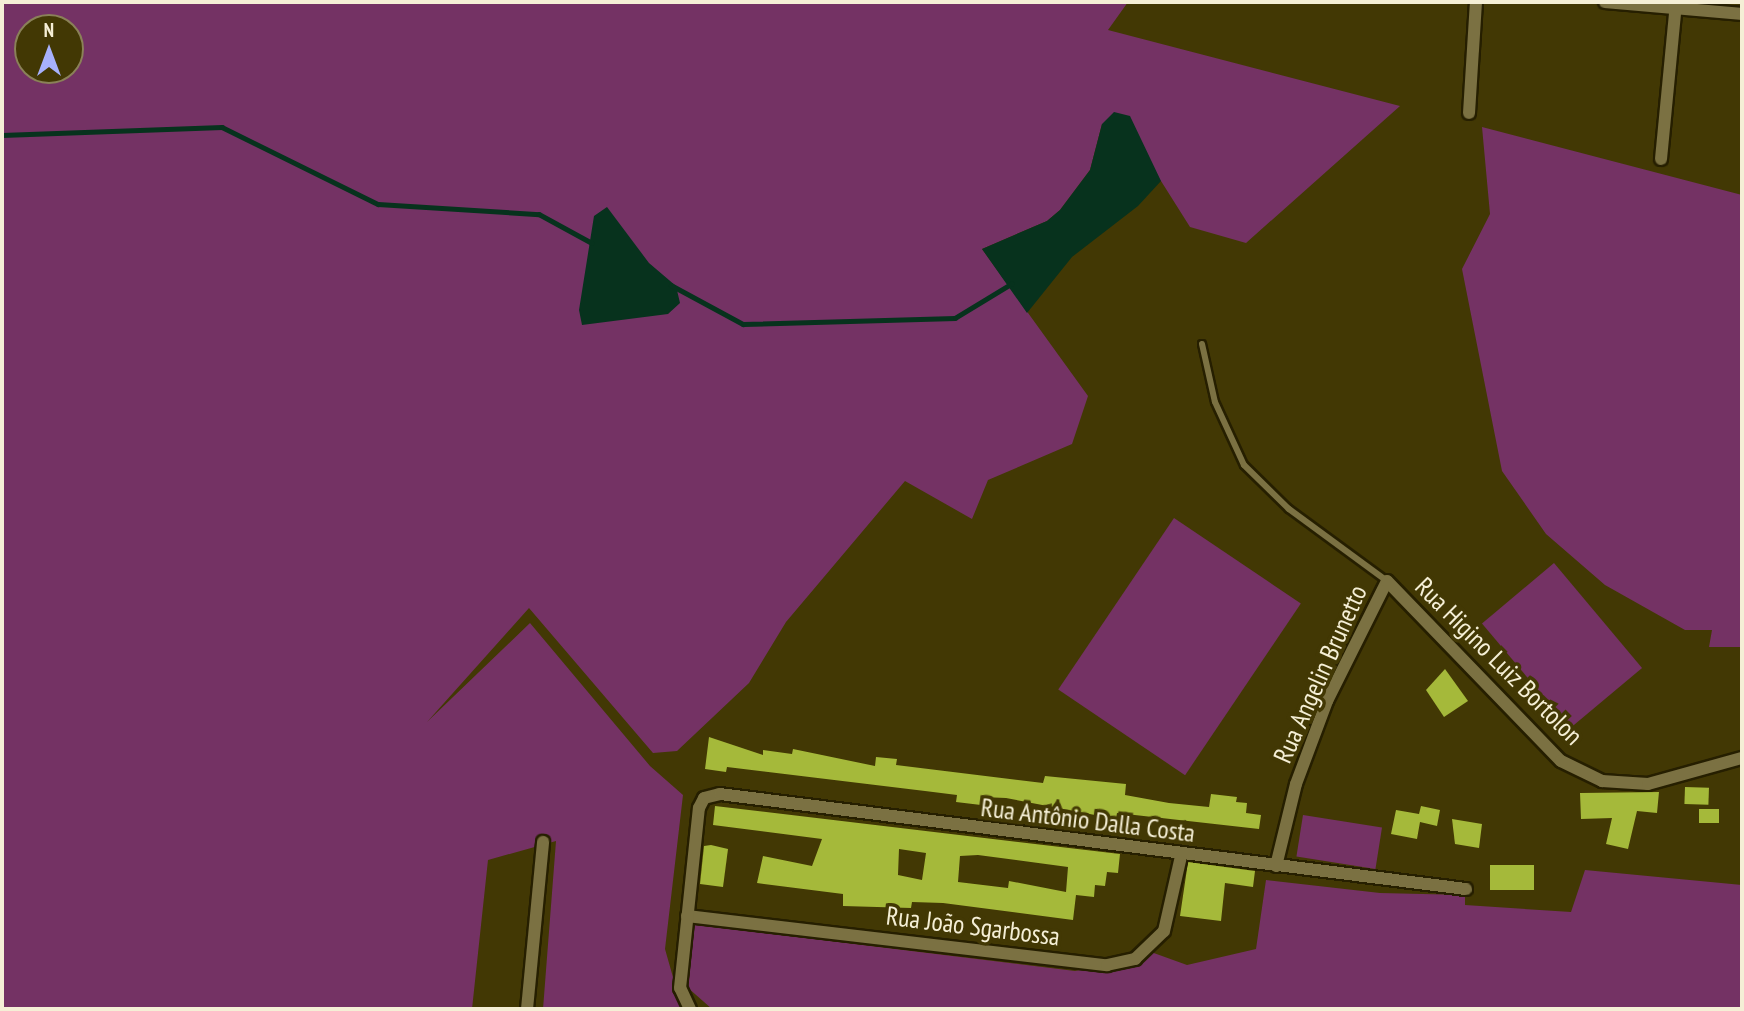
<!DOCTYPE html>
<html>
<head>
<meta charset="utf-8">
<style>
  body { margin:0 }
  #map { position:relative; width:1744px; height:1011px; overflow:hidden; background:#423804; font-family:"PT Sans Narrow",sans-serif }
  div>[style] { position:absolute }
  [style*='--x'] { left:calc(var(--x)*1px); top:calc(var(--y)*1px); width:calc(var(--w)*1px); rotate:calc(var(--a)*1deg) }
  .green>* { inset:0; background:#743264; transform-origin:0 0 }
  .water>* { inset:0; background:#07321d }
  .stream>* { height:4.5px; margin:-2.25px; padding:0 2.25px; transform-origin:2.25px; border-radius:2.25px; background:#07321d }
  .building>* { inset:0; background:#a5b93a; transform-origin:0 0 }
  .roads { filter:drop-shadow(2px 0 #261f00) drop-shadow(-2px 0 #261f00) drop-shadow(0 2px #261f00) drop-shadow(0 -2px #261f00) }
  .lane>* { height:6px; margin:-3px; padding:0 3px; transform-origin:3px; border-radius:3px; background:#7b7142 }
  .street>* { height:12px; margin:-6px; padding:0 6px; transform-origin:6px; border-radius:6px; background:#7b7142 }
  span { translate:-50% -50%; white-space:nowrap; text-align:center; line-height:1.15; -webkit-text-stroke:7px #423804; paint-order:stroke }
  .street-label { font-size:26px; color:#f5efd6 }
  .frame { position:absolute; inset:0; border:4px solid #f5efd6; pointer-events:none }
  .north { position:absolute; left:14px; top:14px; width:70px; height:70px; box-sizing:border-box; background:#423804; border:2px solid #8a8158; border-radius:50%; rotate:0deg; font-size:19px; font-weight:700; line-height:28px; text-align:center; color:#f5efd6 }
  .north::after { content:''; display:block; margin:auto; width:24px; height:32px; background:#a7b1fc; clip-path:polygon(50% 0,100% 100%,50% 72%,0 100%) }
</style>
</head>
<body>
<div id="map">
  <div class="green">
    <div style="clip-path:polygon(evenodd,2px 2px,1128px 2px,1108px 30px,1400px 106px,1246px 243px,1190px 227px,1161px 181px,1102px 124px,1090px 170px,1060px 210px,1047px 221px,982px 249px,1088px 396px,1072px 444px,988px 480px,972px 519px,905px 481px,786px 622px,749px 683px,677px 751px,653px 753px,529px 608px,427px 722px,530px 623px,650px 766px,683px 795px,665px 949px,682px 1009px,543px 1009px,556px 841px,488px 860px,472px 1009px,2px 1009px,2px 2px,28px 28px,70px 28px,70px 70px,28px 70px,28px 28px)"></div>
    <div style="clip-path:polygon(1482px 127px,1742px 195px,1742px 647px,1709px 647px,1712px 630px,1685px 630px,1605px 585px,1546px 534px,1502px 471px,1462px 269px,1490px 214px)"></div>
    <div style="left:1174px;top:518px;width:153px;height:207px;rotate:34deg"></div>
    <div style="left:1554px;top:563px;width:137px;height:94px;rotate:50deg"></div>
    <div style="left:1303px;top:815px;width:80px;height:42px;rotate:9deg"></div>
    <div style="clip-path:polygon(1585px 870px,1742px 885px,1742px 1009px,712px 1009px,687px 987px,678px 946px,683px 923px,1075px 971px,1130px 962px,1151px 952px,1187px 965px,1256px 949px,1266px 880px,1380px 893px,1465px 895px,1465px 905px,1571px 912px)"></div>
  </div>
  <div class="water">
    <div style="clip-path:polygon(1114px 112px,1130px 116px,1161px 181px,1138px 206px,1072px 257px,1027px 313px,982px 249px,1047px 221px,1060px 210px,1090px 170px,1102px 124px)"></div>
    <div style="clip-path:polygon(607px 207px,649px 263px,676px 286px,680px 303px,668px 314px,582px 325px,579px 310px,594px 216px)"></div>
  </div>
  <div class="stream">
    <div style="--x:2;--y:135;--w:220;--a:-2.1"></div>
    <div style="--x:222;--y:127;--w:174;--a:26.3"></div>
    <div style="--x:378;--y:204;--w:161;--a:3.6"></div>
    <div style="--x:539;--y:214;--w:60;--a:28.7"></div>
    <div style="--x:671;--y:285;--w:82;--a:28.4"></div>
    <div style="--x:743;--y:324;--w:212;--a:-1.6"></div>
    <div style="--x:955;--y:318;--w:66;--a:-31.3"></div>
  </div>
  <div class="building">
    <div style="clip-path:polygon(1445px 669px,1468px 701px,1444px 717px,1426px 690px)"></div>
    <div style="clip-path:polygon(709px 737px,763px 755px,763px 750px,792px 754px,793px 749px,875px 766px,876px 757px,897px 759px,896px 765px,1043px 783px,1045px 776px,1126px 784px,1125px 795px,1169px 803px,1209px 807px,1211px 794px,1237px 797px,1236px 802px,1247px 803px,1246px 813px,1261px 815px,1259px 829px,1117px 813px,1116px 819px,1006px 798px,982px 797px,981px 805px,956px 802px,957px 795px,925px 791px,727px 767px,726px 772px,705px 769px)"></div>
    <div style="left:1685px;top:787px;width:24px;height:17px;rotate:2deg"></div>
    <div style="clip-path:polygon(1659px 792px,1657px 813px,1637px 811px,1628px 849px,1606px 844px,1612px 818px,1581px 819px,1580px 793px)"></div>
    <div style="clip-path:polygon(evenodd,715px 806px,1120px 854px,1118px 873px,1107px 872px,1105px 886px,1095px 885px,1094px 897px,1076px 895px,1073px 920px,943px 903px,912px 902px,911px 908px,843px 906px,843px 894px,757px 883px,763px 856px,812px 866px,822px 839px,713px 825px,715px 806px,899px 849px,926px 853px,922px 880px,898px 875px,899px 849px,715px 806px,978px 855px,1068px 867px,1066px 892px,1009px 881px,1008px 888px,958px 882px,960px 856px,978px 855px)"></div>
    <div style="clip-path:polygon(1421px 806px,1440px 810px,1437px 826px,1420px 822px,1417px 839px,1391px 834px,1396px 810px,1419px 814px)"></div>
    <div style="left:1699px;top:809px;width:20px;height:14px"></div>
    <div style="clip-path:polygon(1452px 819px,1482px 824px,1479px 848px,1455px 844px)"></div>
    <div style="clip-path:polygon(711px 845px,728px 849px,723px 887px,700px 884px,704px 846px)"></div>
    <div style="clip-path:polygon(1188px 862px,1255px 871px,1253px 887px,1225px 883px,1221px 921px,1180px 916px)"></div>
    <div style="left:1490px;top:865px;width:44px;height:25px"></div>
  </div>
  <div class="roads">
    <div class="lane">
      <div style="--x:1202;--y:344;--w:59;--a:77.4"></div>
      <div style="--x:1215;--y:402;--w:69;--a:65.3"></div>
      <div style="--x:1244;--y:465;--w:63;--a:44.4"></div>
      <div style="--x:1289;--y:509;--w:122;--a:36.3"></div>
    </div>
    <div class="street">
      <div style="--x:1605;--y:2;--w:138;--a:5"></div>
      <div style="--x:1469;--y:113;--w:111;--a:-86.4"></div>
      <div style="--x:1661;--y:159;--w:158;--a:-84.5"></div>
      <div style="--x:1276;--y:866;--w:84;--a:-76.3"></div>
      <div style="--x:1296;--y:784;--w:89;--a:-69.5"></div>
      <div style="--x:1327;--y:701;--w:134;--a:-63.4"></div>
      <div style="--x:1387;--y:581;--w:250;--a:46"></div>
      <div style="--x:1561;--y:761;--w:46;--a:26"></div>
      <div style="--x:1602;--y:781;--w:46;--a:3.7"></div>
      <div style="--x:1648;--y:784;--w:98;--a:-15.5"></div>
      <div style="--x:687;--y:916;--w:423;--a:6.7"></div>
      <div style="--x:1107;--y:965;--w:29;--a:-12"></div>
      <div style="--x:1135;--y:959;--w:40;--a:-44"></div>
      <div style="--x:1164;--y:931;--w:77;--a:-77.2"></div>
      <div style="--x:527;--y:1009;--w:168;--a:-84.5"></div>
      <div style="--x:690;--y:1009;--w:23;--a:-115"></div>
      <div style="--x:680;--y:988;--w:181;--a:-84"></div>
      <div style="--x:699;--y:808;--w:11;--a:-63"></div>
      <div style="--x:704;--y:798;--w:16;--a:-14"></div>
      <div style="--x:720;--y:794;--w:752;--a:7.26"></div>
    </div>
  </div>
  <div class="street-label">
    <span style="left:1499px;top:661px;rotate:45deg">Rua Higino Luiz Bortolon</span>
    <span style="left:1320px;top:674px;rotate:-66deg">Rua Angelin Brunetto</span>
    <span style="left:1088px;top:820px;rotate:7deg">Rua Antônio Dalla Costa</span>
    <span style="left:973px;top:926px;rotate:7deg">Rua João Sgarbossa</span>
  </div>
  <div class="frame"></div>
  <div class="north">N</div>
</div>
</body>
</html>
